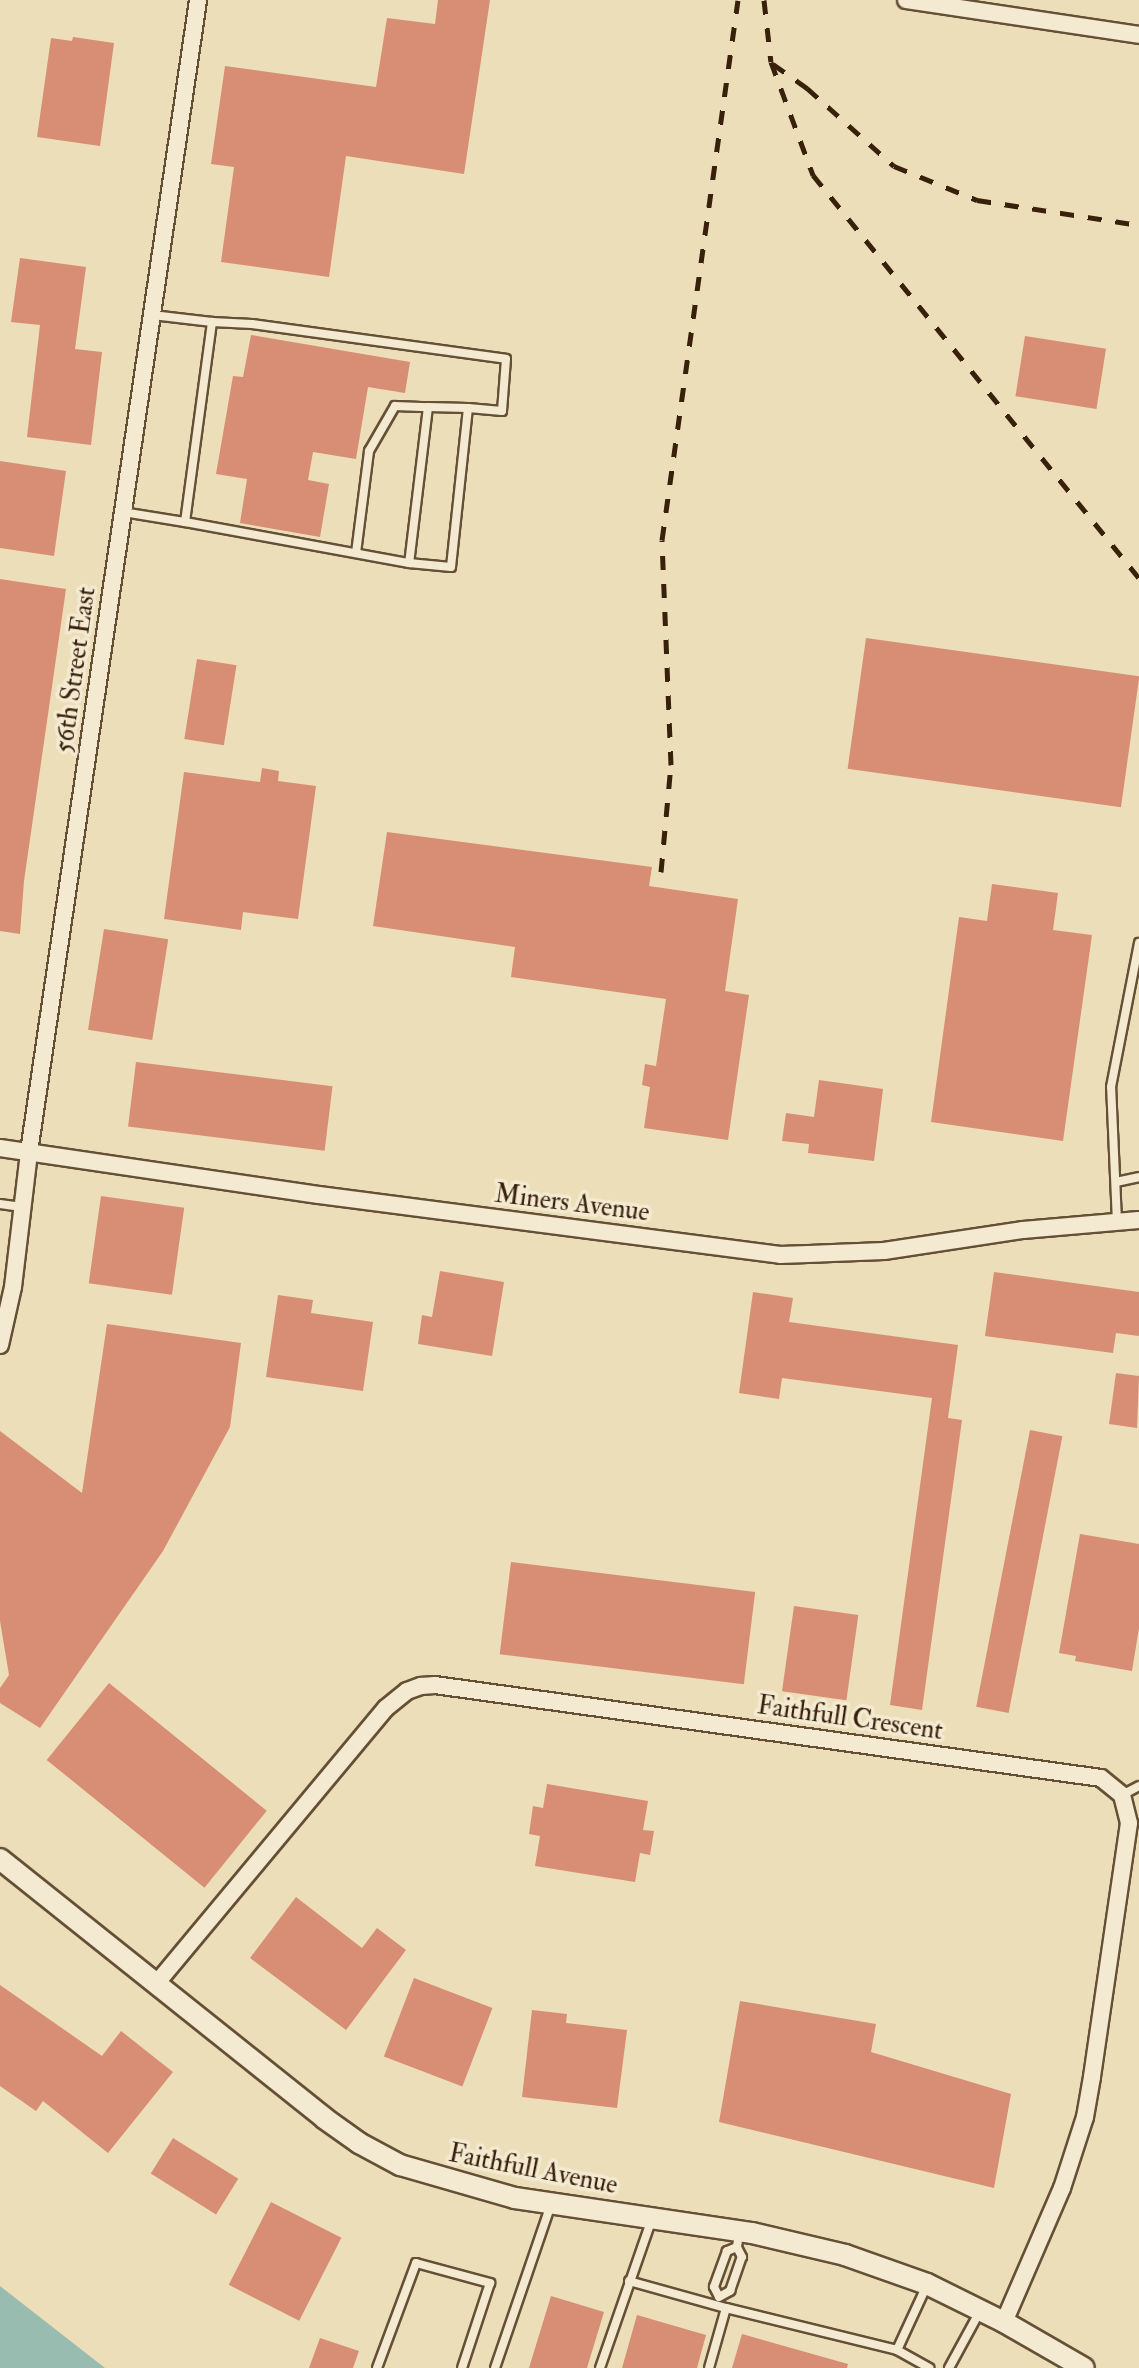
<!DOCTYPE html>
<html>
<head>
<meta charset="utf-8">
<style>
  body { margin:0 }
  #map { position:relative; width:1139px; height:2368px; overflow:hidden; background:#ecdeb8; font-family:"IM FELL Double Pica",serif }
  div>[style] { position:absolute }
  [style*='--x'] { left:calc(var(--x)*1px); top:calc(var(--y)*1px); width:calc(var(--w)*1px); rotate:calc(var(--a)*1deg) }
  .water>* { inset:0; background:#99bcb0 }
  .building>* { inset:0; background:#d78e74; transform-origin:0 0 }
  .roads { filter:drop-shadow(2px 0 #655036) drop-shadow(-2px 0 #655036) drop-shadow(0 2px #655036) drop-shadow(0 -2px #655036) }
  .service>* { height:8px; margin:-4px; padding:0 4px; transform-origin:4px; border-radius:4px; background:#f3ead1 }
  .minor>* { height:16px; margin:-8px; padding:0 8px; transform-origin:8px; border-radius:8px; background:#f3ead1 }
  .tertiary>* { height:20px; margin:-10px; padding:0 10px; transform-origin:10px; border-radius:10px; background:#f3ead1 }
  .rail>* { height:5px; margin-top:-2.5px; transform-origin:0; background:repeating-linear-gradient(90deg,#38200b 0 14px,transparent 0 28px) }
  span { translate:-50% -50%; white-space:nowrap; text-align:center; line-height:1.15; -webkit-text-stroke:7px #f3ead1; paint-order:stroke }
  .street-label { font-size:26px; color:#38200b }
</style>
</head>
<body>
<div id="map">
  <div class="water">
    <div style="clip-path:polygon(0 2286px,105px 2368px,0 2368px)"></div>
  </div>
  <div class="building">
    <div style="clip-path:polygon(438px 0,490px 0,464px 174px,346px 156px,329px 277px,221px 262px,234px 167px,211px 164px,225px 66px,376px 87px,387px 18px,435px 24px)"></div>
    <div style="clip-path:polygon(73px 37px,114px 43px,100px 146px,37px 137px,51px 38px,72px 41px)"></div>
    <div style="clip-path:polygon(20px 258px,86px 267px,75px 349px,102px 352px,91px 445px,27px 437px,40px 325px,11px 322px)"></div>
    <div style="clip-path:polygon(251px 335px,410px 362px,405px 393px,368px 387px,356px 459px,313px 452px,308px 480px,329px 484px,320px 537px,240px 523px,247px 479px,216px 474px,233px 376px,243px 377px)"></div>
    <div style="left:1025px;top:336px;width:82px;height:61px;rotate:9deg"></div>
    <div style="clip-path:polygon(0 461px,66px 471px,54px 556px,0 548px)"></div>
    <div style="clip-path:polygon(0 579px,66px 589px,24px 881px,20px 934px,0 931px)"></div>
    <div style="left:866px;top:638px;width:276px;height:132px;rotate:8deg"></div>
    <div style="left:197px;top:659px;width:40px;height:81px;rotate:9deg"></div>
    <div style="clip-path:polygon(262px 768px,279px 771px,278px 781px,316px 786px,298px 919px,243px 912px,241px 930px,164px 919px,184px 772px,260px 782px)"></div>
    <div style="clip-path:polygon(387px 832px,652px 867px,649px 886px,738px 899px,725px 991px,749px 995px,728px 1140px,644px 1128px,650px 1087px,642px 1085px,645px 1064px,656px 1066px,666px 999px,511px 977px,515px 947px,373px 926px)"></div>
    <div style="clip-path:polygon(992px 884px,1058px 893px,1053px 930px,1092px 935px,1063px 1141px,931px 1122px,959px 917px,987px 921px)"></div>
    <div style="left:104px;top:929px;width:65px;height:102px;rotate:9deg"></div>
    <div style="left:136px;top:1062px;width:198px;height:65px;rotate:7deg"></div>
    <div style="clip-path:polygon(819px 1080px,883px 1089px,874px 1161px,808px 1153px,809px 1144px,782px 1141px,786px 1113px,814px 1117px)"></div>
    <div style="left:101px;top:1196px;width:84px;height:88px;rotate:8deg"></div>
    <div style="clip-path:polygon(440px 1271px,504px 1282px,492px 1356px,418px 1344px,422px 1315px,432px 1317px)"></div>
    <div style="clip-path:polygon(994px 1272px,1139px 1292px,1139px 1336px,1116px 1333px,1113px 1353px,985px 1336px)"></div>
    <div style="clip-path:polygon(753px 1292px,793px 1298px,789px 1322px,958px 1345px,948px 1418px,962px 1420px,922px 1710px,890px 1705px,932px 1398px,782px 1378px,779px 1399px,739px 1393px)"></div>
    <div style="clip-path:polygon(278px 1295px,313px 1300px,311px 1313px,373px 1322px,363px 1391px,266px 1377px)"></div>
    <div style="clip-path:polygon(107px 1324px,241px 1343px,230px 1427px,163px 1551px,40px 1728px,0 1703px,0 1688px,9px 1675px,0 1621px,0 1431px,82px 1493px)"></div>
    <div style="clip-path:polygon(1116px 1373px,1139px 1376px,1137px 1428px,1109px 1424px)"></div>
    <div style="left:1030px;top:1430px;width:33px;height:282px;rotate:11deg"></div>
    <div style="clip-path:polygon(1080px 1534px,1139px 1544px,1139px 1628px,1132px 1671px,1075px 1661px,1076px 1656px,1059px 1653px)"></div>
    <div style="left:511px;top:1562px;width:246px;height:93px;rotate:7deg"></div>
    <div style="left:794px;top:1606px;width:65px;height:86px;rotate:8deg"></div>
    <div style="left:109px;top:1683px;width:203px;height:99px;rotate:39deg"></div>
    <div style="clip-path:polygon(547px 1784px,648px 1801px,643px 1830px,654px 1831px,650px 1855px,640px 1853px,635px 1882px,535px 1866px,540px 1836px,529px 1834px,533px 1806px,543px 1808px)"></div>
    <div style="clip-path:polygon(296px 1897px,362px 1948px,377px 1928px,406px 1950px,346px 2030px,250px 1958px)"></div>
    <div style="left:414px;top:1978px;width:84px;height:84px;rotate:21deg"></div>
    <div style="clip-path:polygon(0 1985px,102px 2056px,121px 2031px,173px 2072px,108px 2153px,43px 2101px,36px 2111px,0 2086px)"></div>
    <div style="clip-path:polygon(740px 2001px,876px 2024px,871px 2052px,1011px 2094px,994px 2188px,719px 2122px)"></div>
    <div style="clip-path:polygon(532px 2010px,567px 2014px,566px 2023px,627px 2030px,617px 2108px,522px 2097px)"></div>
    <div style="left:173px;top:2138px;width:77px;height:42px;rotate:32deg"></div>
    <div style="left:271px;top:2202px;width:79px;height:93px;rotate:27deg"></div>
    <div style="clip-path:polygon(551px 2296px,604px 2312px,587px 2368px,529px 2368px)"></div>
    <div style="clip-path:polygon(637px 2315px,706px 2335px,697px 2368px,622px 2368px)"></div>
    <div style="clip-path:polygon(742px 2334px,848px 2364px,847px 2368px,732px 2368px)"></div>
    <div style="clip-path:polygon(320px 2338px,359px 2351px,353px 2368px,309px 2368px)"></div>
  </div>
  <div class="roads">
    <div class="service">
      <div style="--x:212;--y:322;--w:40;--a:2.9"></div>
      <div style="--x:252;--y:324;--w:256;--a:7.8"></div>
      <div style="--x:506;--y:359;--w:52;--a:94.4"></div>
      <div style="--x:502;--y:411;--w:34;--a:-175"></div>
      <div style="--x:468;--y:408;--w:40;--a:-178.6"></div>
      <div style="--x:428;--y:407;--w:157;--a:96.9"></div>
      <div style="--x:409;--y:563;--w:42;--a:5.4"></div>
      <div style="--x:451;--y:567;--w:160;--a:-83.9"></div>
      <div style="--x:123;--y:512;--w:63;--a:9.2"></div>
      <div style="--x:185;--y:522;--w:202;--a:-82.3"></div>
      <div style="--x:212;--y:322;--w:60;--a:-173.3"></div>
      <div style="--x:185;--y:522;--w:228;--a:10.4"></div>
      <div style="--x:356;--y:553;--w:103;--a:-82.7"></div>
      <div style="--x:369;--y:451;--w:52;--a:-60"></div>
      <div style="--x:395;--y:406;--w:33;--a:2"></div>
      <div style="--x:1116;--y:1182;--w:24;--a:-12"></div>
      <div style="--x:0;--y:1204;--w:22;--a:8"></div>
      <div style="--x:1117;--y:1222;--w:135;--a:-92.5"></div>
      <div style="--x:1111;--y:1087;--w:147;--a:-79"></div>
      <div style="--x:1122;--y:1795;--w:19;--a:-28"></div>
      <div style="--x:737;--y:2247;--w:11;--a:158"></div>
      <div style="--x:727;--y:2251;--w:38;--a:110"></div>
      <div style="--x:714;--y:2287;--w:11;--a:63"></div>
      <div style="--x:719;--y:2297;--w:13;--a:-29"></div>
      <div style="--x:730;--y:2291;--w:36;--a:-71"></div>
      <div style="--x:742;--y:2257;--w:11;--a:-117"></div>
      <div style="--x:737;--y:2247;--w:15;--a:-82"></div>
      <div style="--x:629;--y:2281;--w:101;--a:15.6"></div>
      <div style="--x:726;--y:2308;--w:62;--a:105.8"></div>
      <div style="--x:726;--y:2308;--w:176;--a:13.8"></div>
      <div style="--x:897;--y:2350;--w:72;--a:-65.2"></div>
      <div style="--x:897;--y:2350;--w:37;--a:29"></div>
      <div style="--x:377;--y:2368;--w:112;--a:-69.6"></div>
      <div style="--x:416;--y:2263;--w:77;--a:15.1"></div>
      <div style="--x:490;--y:2283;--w:89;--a:108.2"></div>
      <div style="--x:495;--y:2368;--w:173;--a:-71.1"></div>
      <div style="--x:600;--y:2368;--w:158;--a:-70.8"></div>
      <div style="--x:949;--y:2368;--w:63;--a:-61.4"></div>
    </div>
    <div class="minor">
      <div style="--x:906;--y:0;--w:236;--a:8.5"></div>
      <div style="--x:0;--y:1148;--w:322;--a:8.4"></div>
      <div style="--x:319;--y:1195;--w:465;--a:7.4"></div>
      <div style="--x:780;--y:1255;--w:104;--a:-2.2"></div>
      <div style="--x:884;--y:1251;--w:141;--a:-8.6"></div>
      <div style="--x:1023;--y:1230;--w:116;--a:-4.9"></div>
      <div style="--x:0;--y:1345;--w:59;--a:-77.4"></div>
      <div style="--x:13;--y:1287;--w:136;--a:-83.2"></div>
      <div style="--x:29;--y:1152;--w:1164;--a:-81.65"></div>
      <div style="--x:156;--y:1984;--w:359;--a:-50.2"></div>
      <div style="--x:386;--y:1708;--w:27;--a:-39"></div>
      <div style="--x:407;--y:1691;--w:15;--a:-20"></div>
      <div style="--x:421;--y:1686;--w:14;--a:-4"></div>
      <div style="--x:435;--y:1685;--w:672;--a:7.95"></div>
      <div style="--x:1101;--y:1778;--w:27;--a:39"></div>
      <div style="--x:1122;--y:1795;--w:29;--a:76"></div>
      <div style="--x:1129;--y:1823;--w:257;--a:98.3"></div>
      <div style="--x:1092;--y:2077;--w:41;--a:99.9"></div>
      <div style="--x:1085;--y:2117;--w:75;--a:107.9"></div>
      <div style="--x:1062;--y:2188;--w:146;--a:113.4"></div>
    </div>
    <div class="tertiary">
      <div style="--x:0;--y:1859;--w:415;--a:38.6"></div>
      <div style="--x:324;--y:2118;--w:43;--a:35.5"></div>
      <div style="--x:359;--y:2143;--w:47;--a:28.2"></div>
      <div style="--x:400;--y:2165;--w:120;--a:16"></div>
      <div style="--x:515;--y:2198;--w:240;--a:8.4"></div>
      <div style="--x:752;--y:2233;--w:96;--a:13.3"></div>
      <div style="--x:845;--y:2255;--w:87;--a:19.5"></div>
      <div style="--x:927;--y:2284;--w:86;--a:26.3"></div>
      <div style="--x:1004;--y:2322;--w:92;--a:29.9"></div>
    </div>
  </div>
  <div class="rail">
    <div style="--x:764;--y:0;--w:62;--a:83.6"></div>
    <div style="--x:771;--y:62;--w:121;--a:69.6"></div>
    <div style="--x:813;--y:175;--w:518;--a:51.03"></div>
    <div style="--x:773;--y:64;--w:42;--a:35.2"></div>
    <div style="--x:807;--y:88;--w:117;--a:41.9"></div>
    <div style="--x:894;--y:166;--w:90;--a:22.3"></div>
    <div style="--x:977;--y:200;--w:164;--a:8.8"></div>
    <div style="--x:661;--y:872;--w:107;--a:-84.7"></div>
    <div style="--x:671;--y:765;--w:225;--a:-92.3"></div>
    <div style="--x:662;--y:540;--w:545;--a:-81.99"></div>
  </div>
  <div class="street-label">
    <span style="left:76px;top:670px;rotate:-82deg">56th Street East</span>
    <span style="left:572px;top:1204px;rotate:7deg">Miners Avenue</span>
    <span style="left:850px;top:1719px;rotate:8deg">Faithfull Crescent</span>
    <span style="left:533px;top:2170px;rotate:11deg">Faithfull Avenue</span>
  </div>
</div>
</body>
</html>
